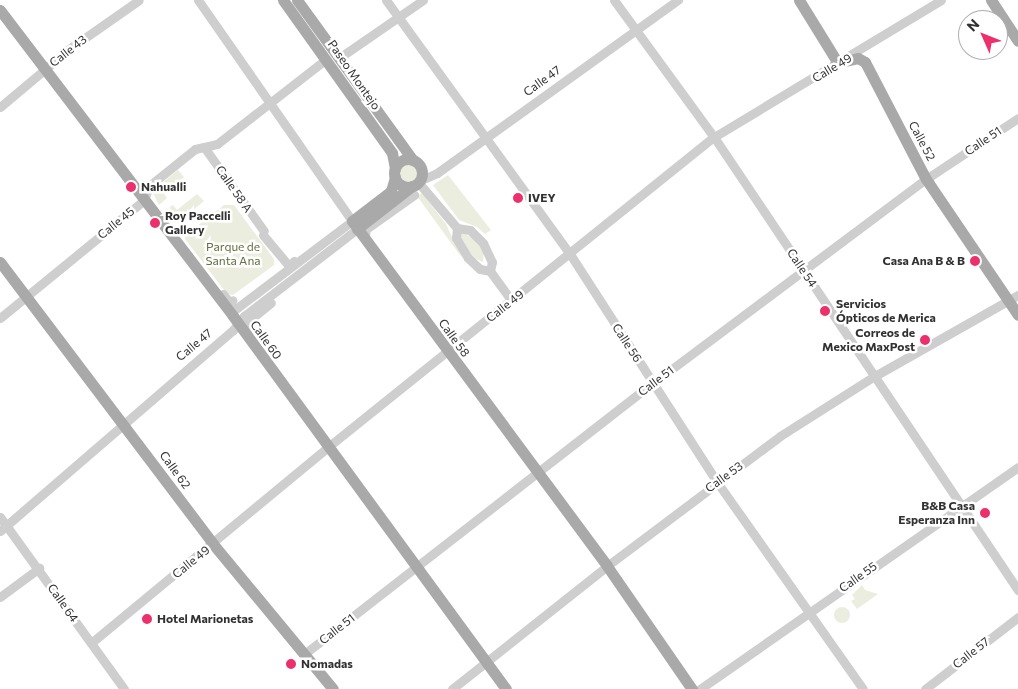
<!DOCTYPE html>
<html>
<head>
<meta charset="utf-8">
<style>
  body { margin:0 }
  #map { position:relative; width:1018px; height:689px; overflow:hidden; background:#fff; font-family:Commissioner,sans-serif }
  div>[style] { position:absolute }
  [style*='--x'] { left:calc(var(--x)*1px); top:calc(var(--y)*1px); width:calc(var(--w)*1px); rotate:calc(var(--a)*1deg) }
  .green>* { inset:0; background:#ebeedf }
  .round { border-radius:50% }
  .minor>* { height:9px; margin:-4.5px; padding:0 4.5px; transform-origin:4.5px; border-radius:4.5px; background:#cecece }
  .major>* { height:11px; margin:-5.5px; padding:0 5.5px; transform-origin:5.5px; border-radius:5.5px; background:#a9a9a9 }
  .major>.ring { margin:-5.5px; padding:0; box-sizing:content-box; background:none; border:11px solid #a9a9a9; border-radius:50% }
  .dots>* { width:14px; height:14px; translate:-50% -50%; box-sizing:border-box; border:2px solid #fff; border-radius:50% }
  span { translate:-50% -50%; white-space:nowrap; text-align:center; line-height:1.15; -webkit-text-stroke:5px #fff; paint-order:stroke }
  .street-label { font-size:12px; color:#313131 }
  .poi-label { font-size:12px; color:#313131; font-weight:700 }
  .left { translate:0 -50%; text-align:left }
  .right { translate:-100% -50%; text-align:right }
  .park-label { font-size:12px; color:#61703c }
  .north { position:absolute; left:958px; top:10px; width:50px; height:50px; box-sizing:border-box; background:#fff; border:1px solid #adadad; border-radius:50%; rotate:314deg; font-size:14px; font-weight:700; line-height:20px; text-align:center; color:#313131 }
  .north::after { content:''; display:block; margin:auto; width:18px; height:22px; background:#ec306b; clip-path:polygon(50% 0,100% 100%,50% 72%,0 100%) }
</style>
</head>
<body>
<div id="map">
  <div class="green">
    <div class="round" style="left:398px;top:163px;width:20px;height:20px"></div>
    <div style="clip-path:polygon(178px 170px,184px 177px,164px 194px,167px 198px,159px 205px,152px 191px)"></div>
    <div style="clip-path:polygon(448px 175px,491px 230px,485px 234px,477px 227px,459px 220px,433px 185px)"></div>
    <div style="clip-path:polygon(422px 193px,446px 224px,462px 258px,417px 196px)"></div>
    <div style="clip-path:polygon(197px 194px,204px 201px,178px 223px,173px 222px,164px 211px,173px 205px,177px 210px)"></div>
    <div style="clip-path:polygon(224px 205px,234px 205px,274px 259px,274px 265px,233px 295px,227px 294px,185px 239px,186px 235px,195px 228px,197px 229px,199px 227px,196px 227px)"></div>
    <div style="clip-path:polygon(462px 233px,474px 238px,484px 252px,483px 262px,471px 257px,460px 237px)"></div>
    <div style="clip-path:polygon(862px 585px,865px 590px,878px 594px,857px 609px,851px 601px,855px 599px,852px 595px)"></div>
    <div class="round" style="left:834px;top:607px;width:16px;height:16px"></div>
  </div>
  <div class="minor">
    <div style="--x:198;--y:0;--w:269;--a:55.1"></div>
    <div style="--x:352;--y:221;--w:144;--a:142.9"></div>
    <div style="--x:237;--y:308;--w:11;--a:-175"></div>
    <div style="--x:386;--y:0;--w:314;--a:54.1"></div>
    <div style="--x:570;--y:254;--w:271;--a:57.2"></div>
    <div style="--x:717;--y:482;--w:253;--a:54.8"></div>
    <div style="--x:614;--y:0;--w:170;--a:53.9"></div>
    <div style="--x:714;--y:137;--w:546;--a:56.14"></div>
    <div style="--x:339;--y:58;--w:102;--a:-34.6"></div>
    <div style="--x:0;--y:107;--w:90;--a:-40"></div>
    <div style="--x:69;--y:49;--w:85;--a:-35"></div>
    <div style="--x:204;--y:147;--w:103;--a:54.5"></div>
    <div style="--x:419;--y:181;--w:20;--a:-24"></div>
    <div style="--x:437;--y:173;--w:297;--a:-35.7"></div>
    <div style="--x:418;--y:182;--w:60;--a:49.7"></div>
    <div style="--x:457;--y:228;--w:10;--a:96"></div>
    <div style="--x:456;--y:238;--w:23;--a:59"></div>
    <div style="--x:468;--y:258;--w:16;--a:43"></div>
    <div style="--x:480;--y:269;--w:10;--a:11"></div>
    <div style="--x:490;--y:271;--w:37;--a:54"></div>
    <div style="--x:457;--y:228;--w:13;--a:9"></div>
    <div style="--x:470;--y:230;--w:18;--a:45"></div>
    <div style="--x:483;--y:243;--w:21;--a:65"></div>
    <div style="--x:492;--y:262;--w:9;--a:103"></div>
    <div style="--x:263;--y:235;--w:40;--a:50"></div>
    <div style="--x:289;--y:266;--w:7;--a:-45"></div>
    <div style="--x:365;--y:235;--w:6;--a:-81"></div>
    <div style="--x:366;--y:229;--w:59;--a:-35.3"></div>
    <div style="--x:223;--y:294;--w:10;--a:53"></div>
    <div style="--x:229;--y:302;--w:4;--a:-27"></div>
    <div style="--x:0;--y:318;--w:186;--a:-39.3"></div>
    <div style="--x:144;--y:200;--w:15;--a:-70"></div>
    <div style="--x:149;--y:186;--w:59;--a:-38.8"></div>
    <div style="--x:195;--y:149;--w:23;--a:-13"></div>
    <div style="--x:217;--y:144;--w:138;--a:-37.9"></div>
    <div style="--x:247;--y:332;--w:9;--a:-96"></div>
    <div style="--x:246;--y:323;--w:32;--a:-39"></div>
    <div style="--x:0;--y:517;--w:212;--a:54.2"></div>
    <div style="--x:0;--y:531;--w:308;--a:-40.8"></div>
    <div style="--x:233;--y:330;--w:18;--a:-52"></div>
    <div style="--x:244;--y:316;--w:143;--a:-37.6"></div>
    <div style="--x:0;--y:597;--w:49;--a:-36.6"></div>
    <div style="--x:91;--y:643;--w:308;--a:-39.6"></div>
    <div style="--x:328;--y:447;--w:495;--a:-38.8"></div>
    <div style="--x:714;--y:137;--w:265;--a:-31.1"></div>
    <div style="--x:303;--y:655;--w:443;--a:-37.9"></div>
    <div style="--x:653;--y:383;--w:341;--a:-36.8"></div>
    <div style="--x:926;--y:179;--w:110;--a:-33.5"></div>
    <div style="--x:452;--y:689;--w:198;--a:-38.4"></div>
    <div style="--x:607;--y:566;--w:216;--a:-36.9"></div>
    <div style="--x:780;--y:436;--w:110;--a:-32.4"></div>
    <div style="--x:873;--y:377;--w:167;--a:-29.5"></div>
    <div style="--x:700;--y:689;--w:388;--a:-34.9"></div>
    <div style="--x:925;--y:689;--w:118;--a:-37.7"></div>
  </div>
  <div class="major">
    <div style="--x:283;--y:0;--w:188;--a:54.5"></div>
    <div style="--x:392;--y:153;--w:16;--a:79"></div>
    <div style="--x:297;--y:0;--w:198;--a:54.1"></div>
    <div style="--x:799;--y:0;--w:70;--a:58.3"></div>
    <div style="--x:836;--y:60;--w:5;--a:22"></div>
    <div style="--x:841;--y:62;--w:17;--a:-13"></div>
    <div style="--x:858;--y:58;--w:8;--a:30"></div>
    <div style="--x:865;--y:62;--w:132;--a:62.5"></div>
    <div style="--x:926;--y:179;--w:164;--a:55.9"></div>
    <div style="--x:991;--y:0;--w:49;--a:56.6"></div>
    <div style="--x:0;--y:10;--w:385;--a:52.7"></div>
    <div style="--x:233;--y:316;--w:462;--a:53.8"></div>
    <div class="ring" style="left:394px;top:159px;width:17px;height:17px"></div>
    <div style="--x:395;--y:177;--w:15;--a:106"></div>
    <div style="--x:391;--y:191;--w:49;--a:142.4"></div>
    <div style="--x:352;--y:221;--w:429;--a:53.5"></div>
    <div style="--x:607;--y:566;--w:150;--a:55.4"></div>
    <div style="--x:357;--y:229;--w:70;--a:-38"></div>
    <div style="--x:0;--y:262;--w:353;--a:52.9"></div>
    <div style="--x:213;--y:544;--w:188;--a:50.4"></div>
  </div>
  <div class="dots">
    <div style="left:131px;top:187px;background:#ec306b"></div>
    <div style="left:518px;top:198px;background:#ec306b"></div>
    <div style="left:155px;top:223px;background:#ec306b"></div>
    <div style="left:975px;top:261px;background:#ec306b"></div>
    <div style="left:825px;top:311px;background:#ec306b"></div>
    <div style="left:925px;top:340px;background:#ec306b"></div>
    <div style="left:985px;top:513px;background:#ec306b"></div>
    <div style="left:147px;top:619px;background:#ec306b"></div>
    <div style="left:291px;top:664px;background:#ec306b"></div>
  </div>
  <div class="street-label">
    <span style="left:68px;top:51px;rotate:-38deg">Calle 43</span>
    <span style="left:832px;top:68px;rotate:-31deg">Calle 49</span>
    <span style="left:354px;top:75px;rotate:55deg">Paseo Montejo</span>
    <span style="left:542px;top:81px;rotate:-36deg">Calle 47</span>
    <span style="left:922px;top:141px;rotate:62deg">Calle 52</span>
    <span style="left:983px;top:141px;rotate:-34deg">Calle 51</span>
    <span style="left:234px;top:189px;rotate:55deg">Calle 58 A</span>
    <span style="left:116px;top:223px;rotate:-39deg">Calle 45</span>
    <span style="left:802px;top:268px;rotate:56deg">Calle 54</span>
    <span style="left:505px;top:306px;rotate:-38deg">Calle 49</span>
    <span style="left:454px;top:338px;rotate:54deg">Calle 58</span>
    <span style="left:266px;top:340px;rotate:54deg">Calle 60</span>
    <span style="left:627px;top:343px;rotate:57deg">Calle 56</span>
    <span style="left:194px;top:345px;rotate:-40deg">Calle 47</span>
    <span style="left:656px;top:381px;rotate:-37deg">Calle 51</span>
    <span style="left:175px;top:470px;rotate:54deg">Calle 62</span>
    <span style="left:724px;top:477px;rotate:-36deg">Calle 53</span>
    <span style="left:191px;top:562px;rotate:-39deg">Calle 49</span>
    <span style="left:858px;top:577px;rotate:-35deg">Calle 55</span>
    <span style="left:63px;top:603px;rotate:55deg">Calle 64</span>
    <span style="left:337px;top:629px;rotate:-38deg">Calle 51</span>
    <span style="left:971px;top:653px;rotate:-38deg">Calle 57</span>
  </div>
  <div class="poi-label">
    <span class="left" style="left:141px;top:187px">Nahualli</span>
    <span class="left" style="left:528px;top:198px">IVEY</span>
    <span class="left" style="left:165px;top:223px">Roy Paccelli<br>Gallery</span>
    <span class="right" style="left:965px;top:261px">Casa Ana B &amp; B</span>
    <span class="left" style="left:836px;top:311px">Servicios<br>Ópticos de Merica</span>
    <span class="right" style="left:915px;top:340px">Correos de<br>Mexico MaxPost</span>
    <span class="right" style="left:975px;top:513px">B&amp;B Casa<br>Esperanza Inn</span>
    <span class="left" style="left:157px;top:619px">Hotel Marionetas</span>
    <span class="left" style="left:301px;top:664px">Nomadas</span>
  </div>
  <div class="park-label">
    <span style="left:233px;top:254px">Parque de<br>Santa Ana</span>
  </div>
  <div class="north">N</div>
</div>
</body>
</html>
